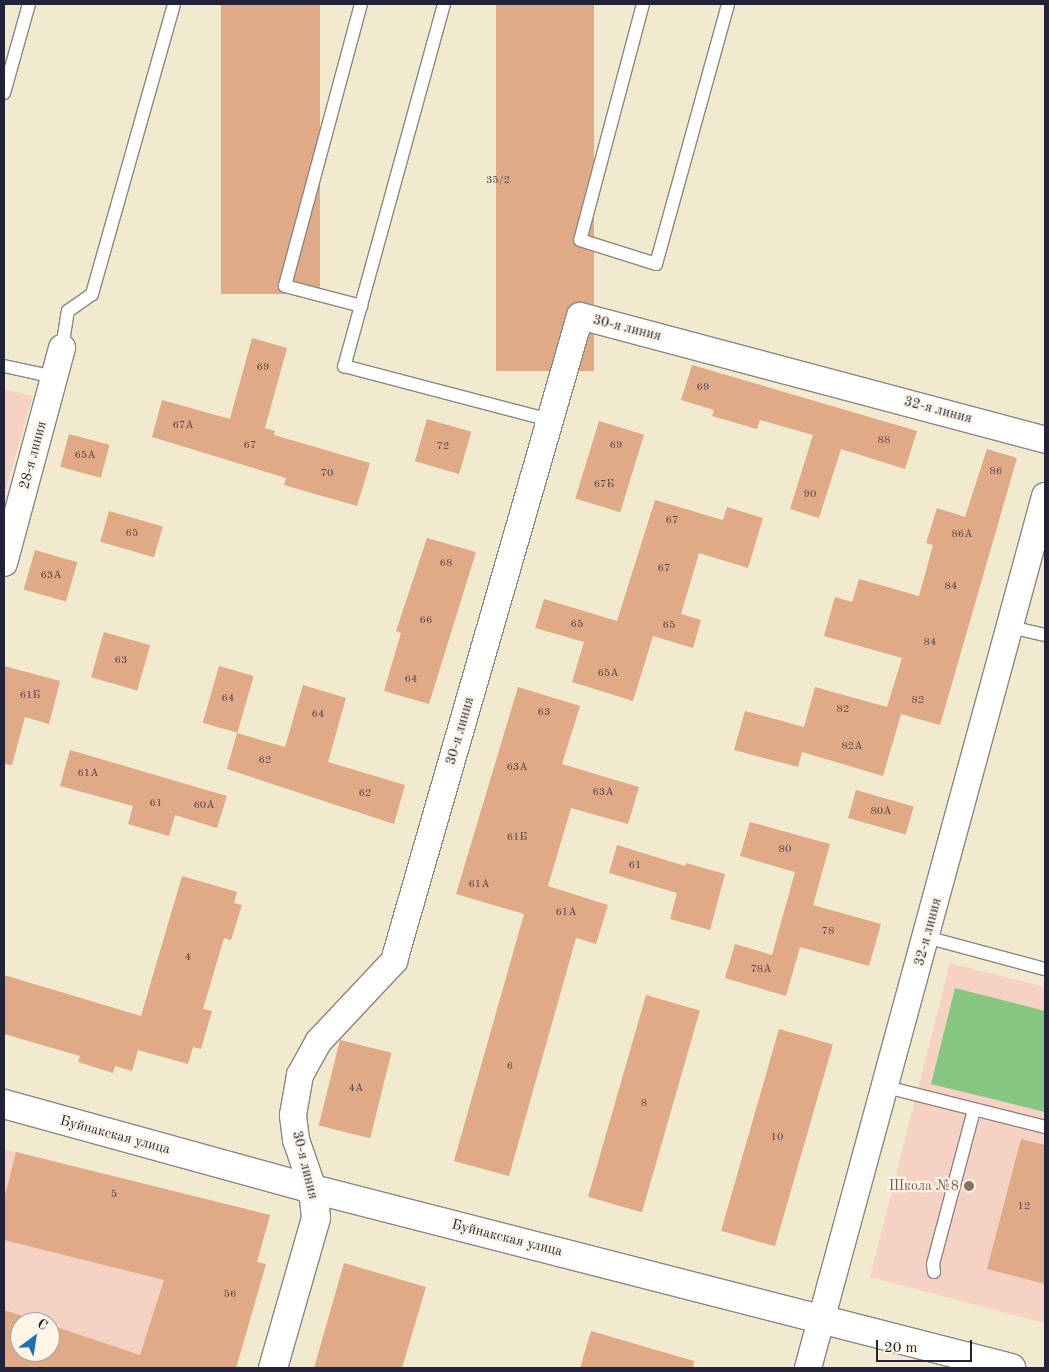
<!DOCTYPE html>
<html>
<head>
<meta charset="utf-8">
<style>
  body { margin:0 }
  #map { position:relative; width:1049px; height:1372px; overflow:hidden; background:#f1eace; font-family:"Old Standard TT",serif }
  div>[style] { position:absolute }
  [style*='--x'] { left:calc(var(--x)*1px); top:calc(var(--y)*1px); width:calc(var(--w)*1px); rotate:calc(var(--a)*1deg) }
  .built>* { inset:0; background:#f5d2c3 }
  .green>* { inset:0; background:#85c780 }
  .building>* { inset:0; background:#e0aa86; transform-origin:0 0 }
  .roads { filter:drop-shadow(1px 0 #8a8684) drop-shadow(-1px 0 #8a8684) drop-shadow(0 1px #8a8684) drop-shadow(0 -1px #8a8684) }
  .service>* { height:12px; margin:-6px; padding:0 6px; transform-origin:6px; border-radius:6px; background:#fff }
  .minor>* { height:26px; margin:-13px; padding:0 13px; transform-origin:13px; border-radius:13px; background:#fff }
  .tertiary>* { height:28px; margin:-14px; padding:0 14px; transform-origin:14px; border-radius:14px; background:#fff }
  .dots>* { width:14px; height:14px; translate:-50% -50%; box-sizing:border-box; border:2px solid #fcf5e5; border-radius:50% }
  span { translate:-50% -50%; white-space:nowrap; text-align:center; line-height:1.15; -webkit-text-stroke:4.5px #fcf5e5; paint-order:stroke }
  .number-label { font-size:11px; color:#52444e }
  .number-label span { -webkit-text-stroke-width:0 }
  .street-label { font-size:14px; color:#22223b }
  .education-label { font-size:14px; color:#785e54 }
  .right { translate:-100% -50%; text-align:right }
  .frame { position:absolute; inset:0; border:5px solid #22223b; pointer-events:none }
  .north { position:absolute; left:10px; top:1312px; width:50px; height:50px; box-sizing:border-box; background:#fcf5e5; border:1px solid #a5a1a1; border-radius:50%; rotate:31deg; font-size:14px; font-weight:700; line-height:20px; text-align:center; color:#22223b }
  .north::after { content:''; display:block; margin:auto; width:18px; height:22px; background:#1f6fb2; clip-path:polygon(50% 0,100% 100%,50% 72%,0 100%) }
  .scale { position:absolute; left:876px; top:1340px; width:96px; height:22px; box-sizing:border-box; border:2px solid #22223b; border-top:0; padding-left:6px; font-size:15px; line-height:18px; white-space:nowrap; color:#22223b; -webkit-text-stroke:4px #fcf5e5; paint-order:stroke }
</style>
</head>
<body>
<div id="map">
  <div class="built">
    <div style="clip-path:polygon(4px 389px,33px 396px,4px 495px)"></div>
    <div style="clip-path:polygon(950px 963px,1045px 987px,1045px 1323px,870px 1277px)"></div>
    <div style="clip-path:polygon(evenodd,4px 1149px,270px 1215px,257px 1262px,266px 1264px,236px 1368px,4px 1368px,4px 1149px,20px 1322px,50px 1322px,50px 1352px,20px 1352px,20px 1322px)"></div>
  </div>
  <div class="green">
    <div style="clip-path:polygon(955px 988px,1045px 1011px,1045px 1112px,931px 1084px)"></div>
  </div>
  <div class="building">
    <div style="left:221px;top:4px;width:99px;height:290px"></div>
    <div style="left:496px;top:4px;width:98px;height:367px"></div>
    <div style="clip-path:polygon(252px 338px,287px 348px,265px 428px,275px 431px,274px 435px,370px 463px,357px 506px,284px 485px,286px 478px,152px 437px,162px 400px,230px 419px)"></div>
    <div style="clip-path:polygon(692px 365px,917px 431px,905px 469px,841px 449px,819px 518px,790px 509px,813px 435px,760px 420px,757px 429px,712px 416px,714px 410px,681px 400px)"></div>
    <div style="left:427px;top:419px;width:46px;height:44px;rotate:16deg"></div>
    <div style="left:599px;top:421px;width:47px;height:81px;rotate:17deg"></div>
    <div style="left:69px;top:434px;width:42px;height:34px;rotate:15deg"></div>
    <div style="clip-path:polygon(987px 449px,1017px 458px,940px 725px,901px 714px,883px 776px,802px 752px,798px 767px,734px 750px,745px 711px,804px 727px,815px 687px,887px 707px,902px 658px,824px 636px,835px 597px,852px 602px,859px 579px,919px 596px,933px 545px,926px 543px,937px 508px,965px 517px)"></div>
    <div style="clip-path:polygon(655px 500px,723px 520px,727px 507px,763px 518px,748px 568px,699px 553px,681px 614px,701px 620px,693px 648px,653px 636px,633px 701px,572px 682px,584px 642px,535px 628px,544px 599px,617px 621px)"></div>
    <div style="left:109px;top:511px;width:56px;height:32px;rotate:16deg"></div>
    <div style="clip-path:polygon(427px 538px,476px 552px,429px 704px,384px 691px,401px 633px,396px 631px)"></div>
    <div style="left:35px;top:550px;width:44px;height:41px;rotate:16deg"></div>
    <div style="left:104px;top:632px;width:48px;height:47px;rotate:16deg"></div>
    <div style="clip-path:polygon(4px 666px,60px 681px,49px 724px,25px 717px,12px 765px,4px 764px)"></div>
    <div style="left:219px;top:666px;width:36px;height:59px;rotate:16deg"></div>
    <div style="clip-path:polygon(303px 685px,346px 698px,328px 762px,405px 785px,394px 824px,227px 769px,237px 733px,285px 747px)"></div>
    <div style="clip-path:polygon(518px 687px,580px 706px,562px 764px,639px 787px,628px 824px,571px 808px,548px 886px,608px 905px,596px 944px,576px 938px,509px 1176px,454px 1161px,524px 914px,456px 894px)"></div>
    <div style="clip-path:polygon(70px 750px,227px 796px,217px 828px,175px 815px,169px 836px,128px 824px,133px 806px,60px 786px)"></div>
    <div style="left:856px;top:790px;width:60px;height:29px;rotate:16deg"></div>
    <div style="clip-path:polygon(750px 822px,830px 844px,813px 905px,881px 924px,869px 966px,800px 947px,786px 996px,725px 978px,735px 944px,772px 955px,795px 872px,740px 856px)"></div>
    <div style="clip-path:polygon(617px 845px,685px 866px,686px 863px,725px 874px,710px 930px,670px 919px,677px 893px,609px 873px)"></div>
    <div style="clip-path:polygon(182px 876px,237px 892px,234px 903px,242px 905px,231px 940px,224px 938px,203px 1009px,212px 1011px,201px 1049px,193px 1047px,188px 1064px,138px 1050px,132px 1071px,115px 1066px,113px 1073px,78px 1062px,80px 1056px,4px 1034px,4px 975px,141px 1016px)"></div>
    <div style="left:646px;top:995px;width:56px;height:210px;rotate:16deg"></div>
    <div style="left:779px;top:1029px;width:56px;height:210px;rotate:16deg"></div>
    <div style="left:340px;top:1040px;width:53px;height:88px;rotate:14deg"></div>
    <div style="clip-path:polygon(1021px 1139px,1045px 1145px,1045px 1284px,987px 1269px)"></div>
    <div style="clip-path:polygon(16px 1152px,270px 1215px,257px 1262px,266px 1264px,236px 1368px,4px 1368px,4px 1310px,41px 1322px,20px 1322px,20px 1352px,50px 1352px,50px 1325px,140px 1355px,164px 1280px,4px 1240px,4px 1200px)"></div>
    <div style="clip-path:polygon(344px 1263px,426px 1287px,402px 1368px,314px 1368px)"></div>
    <div style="clip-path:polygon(591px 1331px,694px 1361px,693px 1368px,580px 1368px)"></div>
  </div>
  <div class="roads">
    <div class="service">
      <div style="--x:361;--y:4;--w:292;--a:105.1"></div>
      <div style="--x:285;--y:286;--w:79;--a:14.7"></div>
      <div style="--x:444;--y:4;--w:376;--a:105.4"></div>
      <div style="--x:344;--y:366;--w:213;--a:14.7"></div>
      <div style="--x:643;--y:4;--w:244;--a:104.9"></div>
      <div style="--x:580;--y:240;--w:80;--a:17.5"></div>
      <div style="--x:656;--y:264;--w:270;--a:-74.5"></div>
      <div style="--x:4;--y:93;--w:92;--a:-74.3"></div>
      <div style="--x:62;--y:348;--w:37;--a:-81"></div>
      <div style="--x:68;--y:311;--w:29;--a:-35"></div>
      <div style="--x:92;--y:294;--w:301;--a:-74.2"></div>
      <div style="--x:4;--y:366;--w:51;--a:12.4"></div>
      <div style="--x:1010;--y:627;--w:36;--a:13"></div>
      <div style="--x:926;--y:937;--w:123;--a:15.1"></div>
      <div style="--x:886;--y:1087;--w:164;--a:14.1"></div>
      <div style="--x:934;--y:1272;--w:8;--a:-97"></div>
      <div style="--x:933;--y:1264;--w:159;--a:-75.1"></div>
    </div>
    <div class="minor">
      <div style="--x:4;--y:563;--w:223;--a:-74.9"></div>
      <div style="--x:313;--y:1189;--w:52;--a:-109.1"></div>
      <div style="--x:296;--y:1140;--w:25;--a:-97"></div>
      <div style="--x:293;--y:1115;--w:41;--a:-80.1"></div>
      <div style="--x:300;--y:1075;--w:39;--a:-61"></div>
      <div style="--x:319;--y:1041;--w:110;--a:-46.8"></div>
      <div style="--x:394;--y:961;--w:671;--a:-73.91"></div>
      <div style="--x:580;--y:316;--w:481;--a:14.9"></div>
      <div style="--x:808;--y:1368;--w:904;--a:-74.79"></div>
    </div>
    <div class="tertiary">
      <div style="--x:4;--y:1104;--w:320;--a:15.4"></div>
      <div style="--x:313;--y:1189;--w:721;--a:14.38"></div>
      <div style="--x:273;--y:1368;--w:156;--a:-74"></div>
      <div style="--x:316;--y:1218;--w:29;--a:-96"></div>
    </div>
  </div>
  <div class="dots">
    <div style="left:969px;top:1186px;background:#8d6e63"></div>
  </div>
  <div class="number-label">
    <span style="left:498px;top:181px">35/2</span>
    <span style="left:263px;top:368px">69</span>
    <span style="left:703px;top:388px">69</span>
    <span style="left:183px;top:426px">67А</span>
    <span style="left:884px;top:441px">88</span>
    <span style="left:250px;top:446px">67</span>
    <span style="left:616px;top:446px">69</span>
    <span style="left:443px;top:447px">72</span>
    <span style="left:85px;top:456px">65А</span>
    <span style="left:996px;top:472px">86</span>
    <span style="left:327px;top:474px">70</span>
    <span style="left:604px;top:485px">67Б</span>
    <span style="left:810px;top:495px">90</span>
    <span style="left:672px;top:521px">67</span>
    <span style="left:132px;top:534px">65</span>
    <span style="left:962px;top:535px">86А</span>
    <span style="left:446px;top:564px">68</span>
    <span style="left:664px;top:569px">67</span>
    <span style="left:51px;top:576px">63А</span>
    <span style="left:951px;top:587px">84</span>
    <span style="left:426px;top:621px">66</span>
    <span style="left:577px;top:625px">65</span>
    <span style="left:669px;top:626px">65</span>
    <span style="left:930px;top:643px">84</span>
    <span style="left:121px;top:661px">63</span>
    <span style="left:608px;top:674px">65А</span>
    <span style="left:411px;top:680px">64</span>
    <span style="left:30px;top:696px">61Б</span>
    <span style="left:228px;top:699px">64</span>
    <span style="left:918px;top:701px">82</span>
    <span style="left:843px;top:710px">82</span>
    <span style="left:544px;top:713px">63</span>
    <span style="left:318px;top:715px">64</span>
    <span style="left:852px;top:747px">82А</span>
    <span style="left:265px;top:761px">62</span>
    <span style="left:517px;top:768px">63А</span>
    <span style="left:88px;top:774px">61А</span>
    <span style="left:603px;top:793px">63А</span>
    <span style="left:365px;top:794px">62</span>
    <span style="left:156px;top:804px">61</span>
    <span style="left:204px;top:806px">60А</span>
    <span style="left:881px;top:812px">80А</span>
    <span style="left:517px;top:838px">61Б</span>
    <span style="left:785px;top:850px">80</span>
    <span style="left:635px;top:866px">61</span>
    <span style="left:479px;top:885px">61А</span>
    <span style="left:566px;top:913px">61А</span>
    <span style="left:828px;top:932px">78</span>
    <span style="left:188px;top:958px">4</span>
    <span style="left:761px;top:970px">78А</span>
    <span style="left:510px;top:1067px">6</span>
    <span style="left:356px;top:1089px">4А</span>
    <span style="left:644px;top:1104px">8</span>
    <span style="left:777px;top:1138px">10</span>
    <span style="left:114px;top:1195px">5</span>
    <span style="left:1024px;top:1207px">12</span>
    <span style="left:230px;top:1295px">56</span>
  </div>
  <div class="street-label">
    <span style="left:627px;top:328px;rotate:14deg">30-я линия</span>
    <span style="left:938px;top:410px;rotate:15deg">32-я линия</span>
    <span style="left:33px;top:455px;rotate:-75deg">28-я линия</span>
    <span style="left:460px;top:731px;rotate:-74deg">30-я линия</span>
    <span style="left:928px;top:932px;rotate:-75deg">32-я линия</span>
    <span style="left:115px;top:1135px;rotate:15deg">Буйнакская улица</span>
    <span style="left:305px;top:1165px;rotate:76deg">30-я линия</span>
    <span style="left:507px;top:1238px;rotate:14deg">Буйнакская улица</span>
  </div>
  <div class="education-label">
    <span class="right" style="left:959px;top:1186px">Школа №8</span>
  </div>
  <div class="frame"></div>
  <div class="north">С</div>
  <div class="scale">20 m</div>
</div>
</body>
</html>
